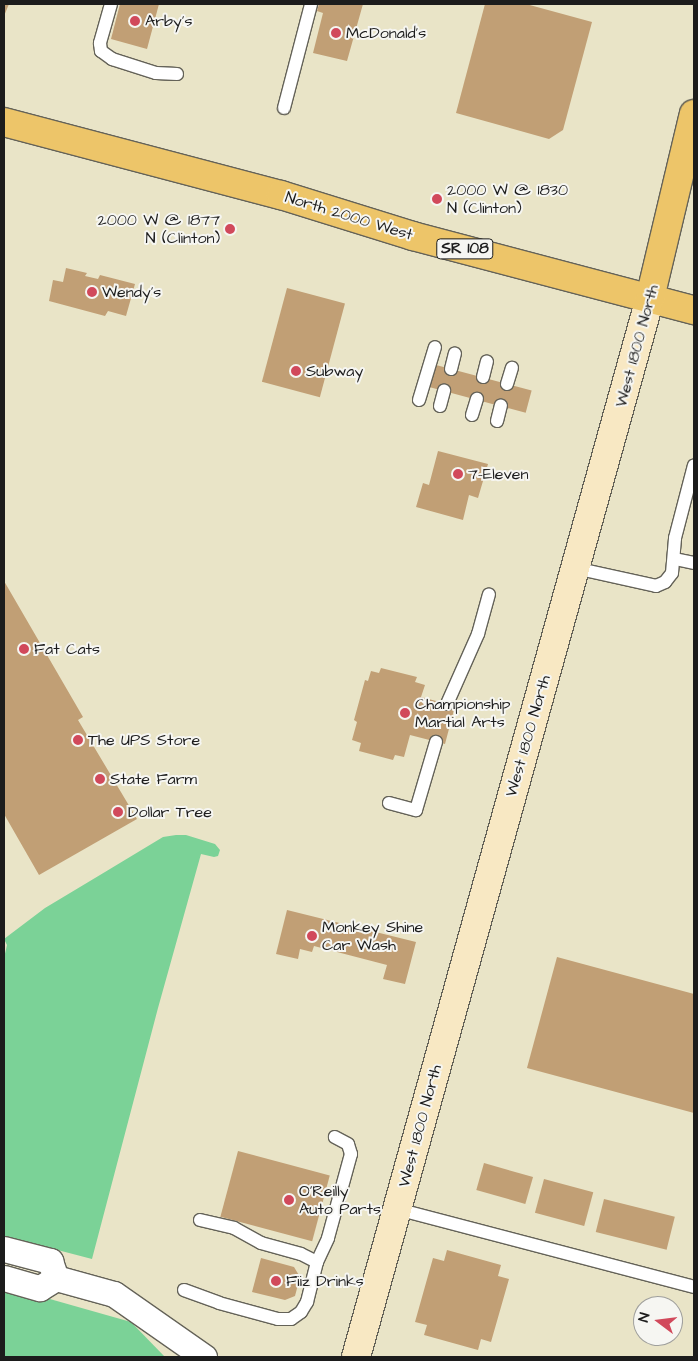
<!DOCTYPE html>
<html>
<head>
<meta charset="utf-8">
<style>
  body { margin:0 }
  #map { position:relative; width:698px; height:1361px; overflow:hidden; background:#e9e4c7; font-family:"Architects Daughter",sans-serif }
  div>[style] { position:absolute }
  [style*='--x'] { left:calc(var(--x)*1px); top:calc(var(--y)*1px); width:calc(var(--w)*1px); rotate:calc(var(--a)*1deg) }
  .green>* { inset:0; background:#7bd297 }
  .building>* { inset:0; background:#c19f75; transform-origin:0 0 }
  .roads { filter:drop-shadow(1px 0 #646258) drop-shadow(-1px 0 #646258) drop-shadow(0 1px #646258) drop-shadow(0 -1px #646258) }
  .service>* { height:12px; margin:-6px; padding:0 6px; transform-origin:6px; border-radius:6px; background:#fff }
  .minor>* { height:25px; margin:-12.5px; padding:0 12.5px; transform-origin:12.5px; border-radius:12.5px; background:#fff }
  .secondary>* { height:28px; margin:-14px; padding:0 14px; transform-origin:14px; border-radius:14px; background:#f8e8c3 }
  .primary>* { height:28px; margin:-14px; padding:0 14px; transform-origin:14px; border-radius:14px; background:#edc569 }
  .dots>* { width:14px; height:14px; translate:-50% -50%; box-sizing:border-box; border:2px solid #f6f6f2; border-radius:50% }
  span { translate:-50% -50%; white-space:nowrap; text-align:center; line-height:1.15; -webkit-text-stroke:4px #f6f6f2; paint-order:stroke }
  .shield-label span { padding:1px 4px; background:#f6f6f2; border:1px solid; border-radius:4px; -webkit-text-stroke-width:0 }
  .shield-label { font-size:15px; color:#1c1c1c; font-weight:700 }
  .poi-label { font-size:16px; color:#1c1c1c }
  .left { translate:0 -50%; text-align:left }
  .right { translate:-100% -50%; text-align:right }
  .street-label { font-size:16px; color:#1c1c1c }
  .frame { position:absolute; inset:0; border:5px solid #1c1c1c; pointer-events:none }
  .north { position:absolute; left:633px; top:1296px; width:50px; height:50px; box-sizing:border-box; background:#f6f6f2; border:1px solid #9f9f9c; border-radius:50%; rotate:285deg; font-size:14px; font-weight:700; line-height:20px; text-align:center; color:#1c1c1c }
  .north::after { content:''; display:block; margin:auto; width:18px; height:22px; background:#d1495b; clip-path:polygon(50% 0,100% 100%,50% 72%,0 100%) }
</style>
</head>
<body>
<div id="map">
  <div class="green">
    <div style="clip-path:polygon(176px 835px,186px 835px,215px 844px,220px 850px,218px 856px,214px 857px,201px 854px,158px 1008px,92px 1259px,4px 1236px,4px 958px,7px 945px,4px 939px,45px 908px,105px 872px,163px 837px)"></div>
    <div style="clip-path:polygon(4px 1286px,131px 1322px,165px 1357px,4px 1357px)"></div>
  </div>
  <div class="building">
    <div style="clip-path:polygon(4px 4px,9px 4px,4px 16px)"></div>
    <div style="clip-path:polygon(120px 4px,159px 4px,147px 49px,111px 39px)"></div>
    <div style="clip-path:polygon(319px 4px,363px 4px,347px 61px,313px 53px,323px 13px,317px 11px)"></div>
    <div style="clip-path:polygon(485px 4px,526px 4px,592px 22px,563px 130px,549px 139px,456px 113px)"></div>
    <div style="clip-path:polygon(66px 268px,87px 273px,85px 276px,98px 279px,100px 275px,135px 284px,126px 316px,108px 311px,105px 316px,49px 301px,53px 280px,63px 282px)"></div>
    <div style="left:287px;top:288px;width:60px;height:97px;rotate:15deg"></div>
    <div style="left:436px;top:365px;width:99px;height:23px;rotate:15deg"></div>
    <div style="clip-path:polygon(438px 451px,488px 464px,478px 498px,469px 495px,463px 520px,416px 507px,423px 483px,429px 485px)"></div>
    <div style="clip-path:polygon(4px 581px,83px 717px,78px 720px,137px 819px,39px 875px,4px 814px)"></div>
    <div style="clip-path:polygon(381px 668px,417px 677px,415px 682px,425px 685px,421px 697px,455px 706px,445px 744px,410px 735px,404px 757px,395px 755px,393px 760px,359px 751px,361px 743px,352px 740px,357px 722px,354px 720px,365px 680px,368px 681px,371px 671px,379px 673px)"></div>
    <div style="clip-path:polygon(287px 910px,416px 942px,405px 984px,383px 979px,387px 965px,314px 946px,312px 952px,300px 949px,298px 959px,276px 954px)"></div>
    <div style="clip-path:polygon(557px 957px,694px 994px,694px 1113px,527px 1068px)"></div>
    <div style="left:238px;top:1151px;width:95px;height:68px;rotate:15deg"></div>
    <div style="left:484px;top:1163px;width:51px;height:28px;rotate:16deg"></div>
    <div style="left:544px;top:1179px;width:51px;height:35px;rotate:15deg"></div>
    <div style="left:604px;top:1199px;width:73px;height:34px;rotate:14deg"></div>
    <div style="clip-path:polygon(447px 1250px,501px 1265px,498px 1276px,509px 1279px,491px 1342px,481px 1339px,478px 1350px,424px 1335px,427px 1325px,415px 1322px,433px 1258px,444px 1261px)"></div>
    <div style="clip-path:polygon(261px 1258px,294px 1267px,300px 1277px,295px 1296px,285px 1300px,252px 1292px)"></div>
  </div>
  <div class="roads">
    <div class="service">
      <div style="--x:111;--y:4;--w:41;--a:105.8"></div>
      <div style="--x:100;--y:43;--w:8;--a:83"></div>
      <div style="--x:101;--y:51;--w:14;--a:36"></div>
      <div style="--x:112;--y:59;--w:46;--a:17.7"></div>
      <div style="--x:156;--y:73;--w:21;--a:3"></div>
      <div style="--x:284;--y:108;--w:107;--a:-75.4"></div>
      <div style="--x:451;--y:369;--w:16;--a:-76"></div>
      <div style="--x:483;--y:377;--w:16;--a:-76"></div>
      <div style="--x:507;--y:384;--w:17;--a:-73"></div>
      <div style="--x:419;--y:400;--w:55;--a:-73.2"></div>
      <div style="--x:440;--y:406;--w:16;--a:-75"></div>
      <div style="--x:472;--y:415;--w:17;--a:-73"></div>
      <div style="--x:497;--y:421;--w:16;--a:-76"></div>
      <div style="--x:675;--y:559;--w:19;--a:12"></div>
      <div style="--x:575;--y:568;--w:83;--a:12.5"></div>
      <div style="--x:656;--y:586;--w:10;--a:-24"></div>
      <div style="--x:665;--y:582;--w:11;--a:-52"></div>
      <div style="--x:672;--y:573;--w:35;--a:-85"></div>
      <div style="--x:675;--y:538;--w:75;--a:-75.4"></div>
      <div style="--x:447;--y:704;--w:77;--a:-66.1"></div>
      <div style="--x:478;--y:634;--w:41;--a:-74.6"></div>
      <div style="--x:389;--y:803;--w:28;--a:15"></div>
      <div style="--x:416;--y:810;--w:71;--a:-73.6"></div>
      <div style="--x:397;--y:1209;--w:307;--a:14.7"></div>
      <div style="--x:200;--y:1220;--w:35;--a:13"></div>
      <div style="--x:234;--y:1228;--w:31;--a:29"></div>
      <div style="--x:261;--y:1243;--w:41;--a:15.4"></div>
      <div style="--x:301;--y:1254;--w:18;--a:27"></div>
      <div style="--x:184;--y:1290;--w:37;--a:20"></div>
      <div style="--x:219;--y:1303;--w:61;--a:15.2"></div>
      <div style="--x:278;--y:1319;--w:13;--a:0"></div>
      <div style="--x:291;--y:1319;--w:12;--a:-35"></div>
      <div style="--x:301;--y:1312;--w:12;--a:-59"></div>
      <div style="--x:307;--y:1302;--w:41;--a:-76"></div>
      <div style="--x:317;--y:1262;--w:26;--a:-65"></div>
      <div style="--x:328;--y:1238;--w:87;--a:-74.7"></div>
      <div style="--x:351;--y:1154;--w:10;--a:-107"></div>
      <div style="--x:348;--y:1144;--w:15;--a:-152"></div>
    </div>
    <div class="minor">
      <div style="--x:4;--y:1249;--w:48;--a:14.6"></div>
      <div style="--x:50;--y:1261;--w:18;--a:71"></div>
      <div style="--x:4;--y:1278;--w:37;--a:16"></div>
      <div style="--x:40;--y:1288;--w:19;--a:-32"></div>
      <div style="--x:56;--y:1278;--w:60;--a:15.4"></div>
      <div style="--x:114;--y:1294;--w:110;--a:35"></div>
    </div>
    <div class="secondary">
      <div style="--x:356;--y:1357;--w:1099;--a:-74.48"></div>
    </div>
    <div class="primary">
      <div style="--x:4;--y:122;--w:286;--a:14.8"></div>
      <div style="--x:281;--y:195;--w:138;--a:17.3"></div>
      <div style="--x:413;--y:236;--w:291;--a:14.8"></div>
      <div style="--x:650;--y:298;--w:189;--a:-76.6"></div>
    </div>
  </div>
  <div class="dots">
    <div style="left:135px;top:21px;background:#d1495b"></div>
    <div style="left:336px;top:33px;background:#d1495b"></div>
    <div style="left:437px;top:199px;background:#d1495b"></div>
    <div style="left:230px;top:229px;background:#d1495b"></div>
    <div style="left:92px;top:292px;background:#d1495b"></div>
    <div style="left:296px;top:371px;background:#d1495b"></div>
    <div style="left:458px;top:474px;background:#d1495b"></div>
    <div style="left:24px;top:649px;background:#d1495b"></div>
    <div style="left:405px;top:713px;background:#d1495b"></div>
    <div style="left:78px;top:740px;background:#d1495b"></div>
    <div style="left:100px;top:779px;background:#d1495b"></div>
    <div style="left:118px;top:812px;background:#d1495b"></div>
    <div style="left:312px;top:936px;background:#d1495b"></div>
    <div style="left:289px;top:1200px;background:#d1495b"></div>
    <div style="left:276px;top:1281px;background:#d1495b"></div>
  </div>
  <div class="shield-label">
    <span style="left:465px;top:249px">SR 108</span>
  </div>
  <div class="poi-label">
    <span class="left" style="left:145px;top:21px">Arby's</span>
    <span class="left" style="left:346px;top:33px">McDonald's</span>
    <span class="left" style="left:447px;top:199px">2000 W @ 1830<br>N (Clinton)</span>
    <span class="right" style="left:220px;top:229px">2000 W @ 1877<br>N (Clinton)</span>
    <span class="left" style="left:102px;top:292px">Wendy's</span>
    <span class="left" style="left:306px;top:371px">Subway</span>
    <span class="left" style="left:468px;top:474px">7-Eleven</span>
    <span class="left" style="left:34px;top:649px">Fat Cats</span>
    <span class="left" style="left:415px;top:713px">Championship<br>Martial Arts</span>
    <span class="left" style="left:88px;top:740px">The UPS Store</span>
    <span class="left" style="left:110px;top:779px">State Farm</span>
    <span class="left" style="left:128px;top:812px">Dollar Tree</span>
    <span class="left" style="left:322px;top:936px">Monkey Shine<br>Car Wash</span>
    <span class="left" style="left:299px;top:1200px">O'Reilly<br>Auto Parts</span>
    <span class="left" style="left:286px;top:1281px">Fiiz Drinks</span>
  </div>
  <div class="street-label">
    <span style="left:349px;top:216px;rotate:17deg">North 2000 West</span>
    <span style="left:637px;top:346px;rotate:-75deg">West 1800 North</span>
    <span style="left:528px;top:736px;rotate:-74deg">West 1800 North</span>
    <span style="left:420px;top:1126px;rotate:-75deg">West 1800 North</span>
  </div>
  <div class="frame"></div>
  <div class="north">N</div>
</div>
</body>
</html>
